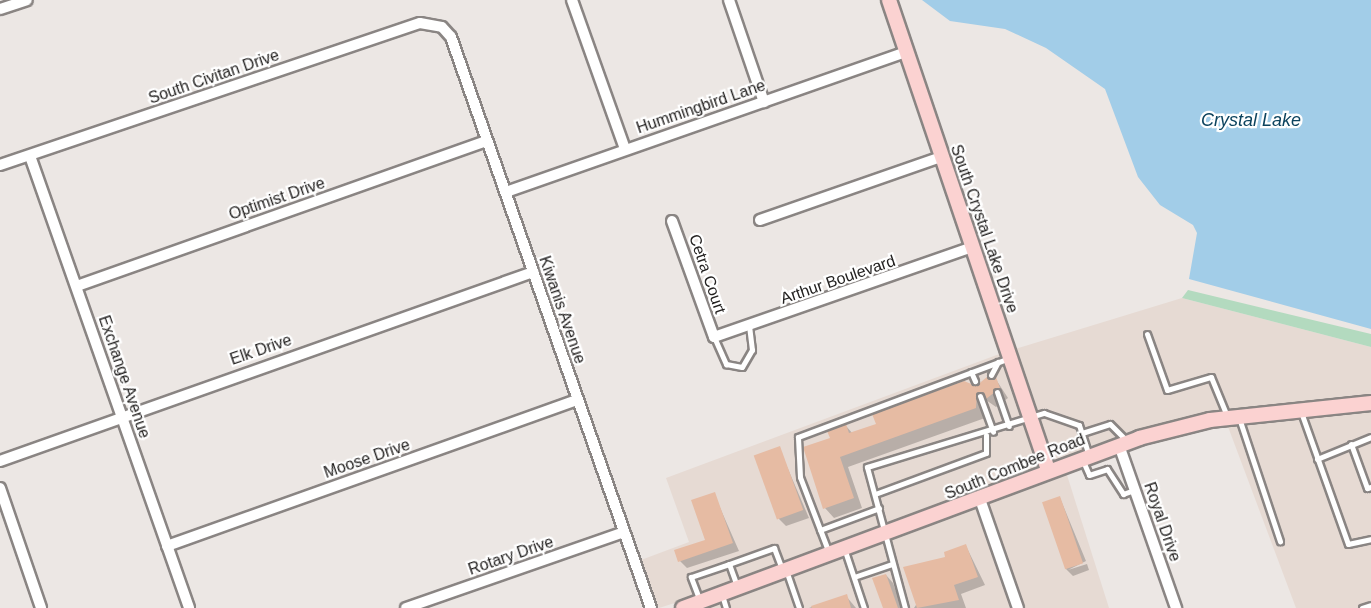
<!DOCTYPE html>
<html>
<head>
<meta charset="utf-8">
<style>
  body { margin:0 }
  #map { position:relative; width:1371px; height:608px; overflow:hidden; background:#ece7e4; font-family:Arial,sans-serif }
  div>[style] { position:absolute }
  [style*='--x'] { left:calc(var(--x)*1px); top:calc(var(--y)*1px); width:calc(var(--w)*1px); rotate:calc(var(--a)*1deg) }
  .built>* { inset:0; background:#e6dad3 }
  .green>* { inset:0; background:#b3dabf }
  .water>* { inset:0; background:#a2cde8 }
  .shadow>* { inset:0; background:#0003 }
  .building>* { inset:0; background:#e6bba3; transform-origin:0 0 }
  .roads { filter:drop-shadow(2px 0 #8a8583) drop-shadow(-2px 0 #8a8583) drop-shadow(0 2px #8a8583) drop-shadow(0 -2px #8a8583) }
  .lane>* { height:5px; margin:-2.5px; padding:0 2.5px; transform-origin:2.5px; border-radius:2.5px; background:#fff }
  .street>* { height:10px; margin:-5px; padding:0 5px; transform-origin:5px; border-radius:5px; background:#fff }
  .secondary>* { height:14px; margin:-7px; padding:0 7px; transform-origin:7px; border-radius:7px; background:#fbd2d1 }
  span { translate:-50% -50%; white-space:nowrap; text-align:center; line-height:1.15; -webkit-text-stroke:4.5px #fff; paint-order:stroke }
  .street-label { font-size:16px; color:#232120 }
  .water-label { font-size:18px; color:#0c435e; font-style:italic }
</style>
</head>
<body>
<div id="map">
  <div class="built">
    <div style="clip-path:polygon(1182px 298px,1371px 347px,1371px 397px,1209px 414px,1053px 461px,1015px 349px)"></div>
    <div style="clip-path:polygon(1002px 353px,1040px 466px,775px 571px,659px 608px,641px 560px,689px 542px,666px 478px)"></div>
    <div style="clip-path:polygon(1371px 410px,1371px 608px,1296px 608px,1227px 424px)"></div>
    <div style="clip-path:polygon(1067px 475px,1109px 608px,695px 608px)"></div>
  </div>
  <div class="green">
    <div style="clip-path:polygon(1188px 290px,1371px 334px,1371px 347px,1182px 298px)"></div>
  </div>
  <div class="water">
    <div style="clip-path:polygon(922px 0,1371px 0,1371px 329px,1189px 279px,1197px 233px,1193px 225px,1160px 205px,1138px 177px,1105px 89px,1046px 48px,1005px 29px,950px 21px)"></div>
  </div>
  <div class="shadow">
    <div style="clip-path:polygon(995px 378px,1008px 398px,996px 407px,986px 400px,985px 418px,848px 467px,862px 508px,834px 518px,825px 508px,805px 448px,831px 439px,846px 426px,853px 434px)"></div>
    <div style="clip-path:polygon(779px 448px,809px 518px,786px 526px,779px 519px)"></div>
    <div style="clip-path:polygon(714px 494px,739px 551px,687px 568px,680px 561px,707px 541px)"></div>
    <div style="clip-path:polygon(1060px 498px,1086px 561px,1068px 570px,1087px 564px,1089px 570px,1073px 576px,1066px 569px,1044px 503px)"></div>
    <div style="clip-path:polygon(966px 546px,985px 585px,961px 594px,966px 608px,914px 608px,947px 558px)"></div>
    <div style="clip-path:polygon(886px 575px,893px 583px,902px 608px,884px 608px)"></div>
    <div style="clip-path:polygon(846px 596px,856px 608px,809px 608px)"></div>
  </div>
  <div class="building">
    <div style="clip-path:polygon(987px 377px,996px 377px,1000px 388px,986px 399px,977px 392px,976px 408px,840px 457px,854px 498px,823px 509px,803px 447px,830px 438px,827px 431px,846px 424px,849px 433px,876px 424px,872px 414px,964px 381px,976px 386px)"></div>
    <div style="left:780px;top:446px;width:68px;height:28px;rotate:70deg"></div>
    <div style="clip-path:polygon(715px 492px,733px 543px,678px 562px,674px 550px,705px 540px,691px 500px)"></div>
    <div style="left:1060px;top:496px;width:71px;height:19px;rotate:71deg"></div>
    <div style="clip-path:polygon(966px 544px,978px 577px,954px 585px,959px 600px,917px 608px,903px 567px,945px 557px,944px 552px)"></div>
    <div style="clip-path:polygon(886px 574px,898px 608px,883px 608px,872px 578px)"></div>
    <div style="clip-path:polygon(847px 594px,851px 608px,812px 608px,811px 606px)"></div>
  </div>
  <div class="roads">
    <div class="lane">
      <div style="--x:1147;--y:334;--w:59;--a:70.3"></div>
      <div style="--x:1167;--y:390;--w:46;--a:-16.5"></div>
      <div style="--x:1211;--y:377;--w:42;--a:67.7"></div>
      <div style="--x:714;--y:337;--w:30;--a:66"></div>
      <div style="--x:726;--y:364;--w:16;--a:11"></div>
      <div style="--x:742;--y:367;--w:20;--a:-60"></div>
      <div style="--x:752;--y:350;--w:24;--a:-97"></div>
      <div style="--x:971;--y:372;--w:10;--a:66"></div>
      <div style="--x:991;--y:375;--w:15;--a:-62"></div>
      <div style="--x:997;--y:392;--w:36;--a:71"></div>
      <div style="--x:980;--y:396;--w:38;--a:70"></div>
      <div style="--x:1301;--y:412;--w:140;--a:70.4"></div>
      <div style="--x:1348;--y:544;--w:24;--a:-12"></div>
      <div style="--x:1239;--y:418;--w:130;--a:71.6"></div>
      <div style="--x:1082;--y:433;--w:29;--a:-18"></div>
      <div style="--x:1110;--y:424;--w:24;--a:45"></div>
      <div style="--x:1351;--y:444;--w:47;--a:70"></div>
      <div style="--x:1367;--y:488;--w:4;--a:-14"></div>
      <div style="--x:1082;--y:459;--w:17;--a:66"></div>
      <div style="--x:1089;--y:475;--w:19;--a:-18"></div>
      <div style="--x:1107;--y:469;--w:30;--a:57"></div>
      <div style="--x:1123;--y:494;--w:12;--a:-20"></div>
      <div style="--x:1317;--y:459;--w:58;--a:-22.2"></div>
      <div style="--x:875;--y:494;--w:118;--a:-20.3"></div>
      <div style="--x:986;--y:453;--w:18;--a:-90"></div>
      <div style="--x:820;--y:530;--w:63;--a:-20.4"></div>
      <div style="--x:845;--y:551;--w:60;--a:71.6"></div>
      <div style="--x:829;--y:553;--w:81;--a:-110.9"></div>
      <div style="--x:800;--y:477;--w:40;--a:-92.9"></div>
      <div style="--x:798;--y:437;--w:225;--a:-20.5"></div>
      <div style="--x:729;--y:564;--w:48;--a:-19.6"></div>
      <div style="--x:774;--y:548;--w:22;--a:69"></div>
      <div style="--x:787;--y:573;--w:37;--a:71"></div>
      <div style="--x:854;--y:577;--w:39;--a:-19"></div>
      <div style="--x:722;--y:595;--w:14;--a:73"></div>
      <div style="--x:700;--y:601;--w:26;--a:-111"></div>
      <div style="--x:691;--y:577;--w:40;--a:-18.9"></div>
      <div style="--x:729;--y:564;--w:23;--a:70"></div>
      <div style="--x:905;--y:608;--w:146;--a:-105.1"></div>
      <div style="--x:867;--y:467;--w:185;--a:-17"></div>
      <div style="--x:1044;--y:413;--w:37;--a:19"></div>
      <div style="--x:1079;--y:425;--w:32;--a:72"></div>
      <div style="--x:1362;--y:608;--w:9;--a:-18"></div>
    </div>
    <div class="street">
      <div style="--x:572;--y:0;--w:158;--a:70.4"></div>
      <div style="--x:729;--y:0;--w:108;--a:71.1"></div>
      <div style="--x:0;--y:9;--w:28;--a:-18"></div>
      <div style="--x:30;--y:156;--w:479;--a:70.6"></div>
      <div style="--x:0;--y:165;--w:443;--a:-18.7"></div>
      <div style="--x:420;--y:23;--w:22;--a:10"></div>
      <div style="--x:442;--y:27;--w:13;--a:48"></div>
      <div style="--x:451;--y:37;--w:605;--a:70.7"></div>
      <div style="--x:506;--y:192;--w:424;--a:-19.3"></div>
      <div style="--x:760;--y:220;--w:192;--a:-19.2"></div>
      <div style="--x:672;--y:221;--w:123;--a:70.1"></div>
      <div style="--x:714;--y:337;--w:271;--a:-19.2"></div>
      <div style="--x:77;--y:286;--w:435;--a:-19.5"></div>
      <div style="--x:1119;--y:445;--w:173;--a:70.7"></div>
      <div style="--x:0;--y:461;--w:566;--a:-19.52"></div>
      <div style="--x:0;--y:488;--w:127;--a:71.1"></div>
      <div style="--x:980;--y:499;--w:115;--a:70.8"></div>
      <div style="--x:167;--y:546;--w:435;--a:-19.6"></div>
      <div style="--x:406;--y:608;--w:231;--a:-19.2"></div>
    </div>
    <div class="secondary">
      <div style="--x:889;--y:0;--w:495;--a:71.3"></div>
      <div style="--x:683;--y:608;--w:487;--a:-20.4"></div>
      <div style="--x:1139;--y:438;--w:73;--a:-14.2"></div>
      <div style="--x:1210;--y:420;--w:162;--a:-6"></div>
    </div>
  </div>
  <div class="street-label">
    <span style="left:214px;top:77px;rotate:-19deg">South Civitan Drive</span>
    <span style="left:701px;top:107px;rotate:-19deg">Hummingbird Lane</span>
    <span style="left:277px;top:199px;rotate:-19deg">Optimist Drive</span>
    <span style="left:984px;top:229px;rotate:71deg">South Crystal Lake Drive</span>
    <span style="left:707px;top:274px;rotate:71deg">Cetra Court</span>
    <span style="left:838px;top:280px;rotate:-19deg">Arthur Boulevard</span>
    <span style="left:562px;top:310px;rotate:71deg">Kiwanis Avenue</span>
    <span style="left:261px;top:350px;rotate:-19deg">Elk Drive</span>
    <span style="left:124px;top:377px;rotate:71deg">Exchange Avenue</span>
    <span style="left:367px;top:459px;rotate:-19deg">Moose Drive</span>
    <span style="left:1015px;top:467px;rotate:-22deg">South Combee Road</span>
    <span style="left:1162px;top:522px;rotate:71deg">Royal Drive</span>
    <span style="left:511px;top:556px;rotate:-19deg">Rotary Drive</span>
  </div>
  <div class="water-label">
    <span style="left:1251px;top:120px">Crystal Lake</span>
  </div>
</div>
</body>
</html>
